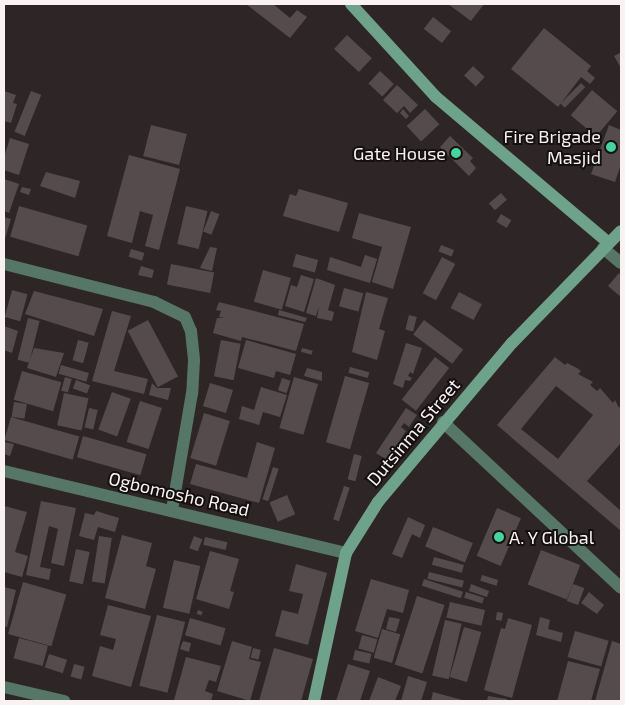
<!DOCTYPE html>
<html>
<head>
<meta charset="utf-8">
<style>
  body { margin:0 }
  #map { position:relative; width:625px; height:705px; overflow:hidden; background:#2e2626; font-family:"Exo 2",sans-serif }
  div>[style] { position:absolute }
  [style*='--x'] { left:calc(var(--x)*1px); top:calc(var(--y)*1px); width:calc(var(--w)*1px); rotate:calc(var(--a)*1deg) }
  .building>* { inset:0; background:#554b4c; transform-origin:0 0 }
  .street>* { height:12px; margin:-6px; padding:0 6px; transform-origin:6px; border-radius:6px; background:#567667 }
  .secondary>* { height:12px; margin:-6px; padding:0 6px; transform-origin:6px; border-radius:6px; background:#6ea28a }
  .dots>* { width:14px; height:14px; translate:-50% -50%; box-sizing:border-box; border:2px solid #141010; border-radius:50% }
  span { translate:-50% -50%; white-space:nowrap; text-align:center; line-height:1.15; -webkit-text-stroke:4px #141010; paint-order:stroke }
  .poi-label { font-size:18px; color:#f8f2f3 }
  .right { translate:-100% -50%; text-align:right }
  .left { translate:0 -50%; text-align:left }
  .street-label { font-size:18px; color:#f8f2f3 }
  .frame { position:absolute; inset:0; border:5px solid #f8f2f3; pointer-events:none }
</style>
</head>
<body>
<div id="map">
  <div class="building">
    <div style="clip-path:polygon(246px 4px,273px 4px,290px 18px,297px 10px,307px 17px,290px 38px)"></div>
    <div style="clip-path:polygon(448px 4px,484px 4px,471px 21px)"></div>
    <div style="left:433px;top:17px;width:23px;height:15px;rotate:38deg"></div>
    <div style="clip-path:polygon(544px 28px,591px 66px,587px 71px,595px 78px,590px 84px,581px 77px,558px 107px,511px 69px)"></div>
    <div style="left:347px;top:35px;width:34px;height:19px;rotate:43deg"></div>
    <div style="clip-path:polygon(620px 53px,621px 55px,621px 68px,614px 56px)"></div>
    <div style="left:473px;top:66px;width:16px;height:13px;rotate:43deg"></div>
    <div style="left:380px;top:71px;width:19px;height:17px;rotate:43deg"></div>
    <div style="left:581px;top:83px;width:6px;height:29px;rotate:45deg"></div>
    <div style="clip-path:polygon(397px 85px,418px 105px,410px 113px,404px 106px,397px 113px,383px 100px)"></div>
    <div style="left:592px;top:90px;width:33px;height:33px;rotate:40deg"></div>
    <div style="clip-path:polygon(4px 91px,16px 95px,13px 103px,17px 104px,11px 123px,4px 121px)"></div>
    <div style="left:31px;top:91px;width:11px;height:44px;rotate:22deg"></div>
    <div style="clip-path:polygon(403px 109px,409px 116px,406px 119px,400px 113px)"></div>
    <div style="left:425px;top:109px;width:21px;height:25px;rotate:47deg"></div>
    <div style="left:151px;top:125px;width:37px;height:32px;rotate:14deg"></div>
    <div style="clip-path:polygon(609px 125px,621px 130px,621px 164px,615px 182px,591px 174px)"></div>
    <div style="clip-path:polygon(450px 136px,473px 158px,470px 161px,476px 168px,469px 176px,440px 147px)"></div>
    <div style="clip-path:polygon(10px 138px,29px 144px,19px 175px,4px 170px,4px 157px)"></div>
    <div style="clip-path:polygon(129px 155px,180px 169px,159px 250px,145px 246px,153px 215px,140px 211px,132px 243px,107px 236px)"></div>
    <div style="clip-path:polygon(46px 172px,80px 181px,75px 198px,40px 186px)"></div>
    <div style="clip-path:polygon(4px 179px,19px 184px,9px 213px,4px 211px)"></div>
    <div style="clip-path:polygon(22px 187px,31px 189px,29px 195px,20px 192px)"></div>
    <div style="clip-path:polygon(299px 189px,348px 203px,339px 232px,283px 216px,290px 194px,296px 196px)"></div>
    <div style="left:501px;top:193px;width:9px;height:16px;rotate:49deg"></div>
    <div style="left:19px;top:206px;width:71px;height:32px;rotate:16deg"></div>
    <div style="left:186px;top:206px;width:22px;height:39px;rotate:13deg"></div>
    <div style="left:211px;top:211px;width:9px;height:22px;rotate:21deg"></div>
    <div style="clip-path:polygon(359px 213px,411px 227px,393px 289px,372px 282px,382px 247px,352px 238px)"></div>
    <div style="left:501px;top:214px;width:12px;height:9px;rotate:31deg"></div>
    <div style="clip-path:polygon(4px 217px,11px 219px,4px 242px)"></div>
    <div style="left:441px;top:245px;width:14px;height:7px;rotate:21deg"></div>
    <div style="clip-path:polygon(210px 247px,217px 248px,212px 271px,200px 268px)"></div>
    <div style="left:131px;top:249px;width:14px;height:8px;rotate:17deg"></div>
    <div style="left:296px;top:254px;width:23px;height:13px;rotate:15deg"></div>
    <div style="clip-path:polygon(365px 255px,377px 259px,370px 283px,327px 270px,330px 257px,361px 267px)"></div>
    <div style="left:442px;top:257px;width:15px;height:41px;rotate:28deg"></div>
    <div style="left:171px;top:264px;width:44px;height:21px;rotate:11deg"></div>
    <div style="clip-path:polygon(141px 266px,154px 270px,152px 278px,138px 275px)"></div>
    <div style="left:263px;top:270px;width:29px;height:33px;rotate:16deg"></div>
    <div style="clip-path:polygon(619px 273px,621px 276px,621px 297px,608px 286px)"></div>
    <div style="clip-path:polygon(301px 275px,314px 279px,304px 312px,285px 306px,291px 285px,297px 287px)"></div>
    <div style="clip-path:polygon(316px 278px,335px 285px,328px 310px,334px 312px,332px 321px,317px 318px,319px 306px,316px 316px,306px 313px)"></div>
    <div style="left:344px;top:288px;width:20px;height:19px;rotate:15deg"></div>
    <div style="left:12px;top:290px;width:16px;height:28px;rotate:15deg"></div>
    <div style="clip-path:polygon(34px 291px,103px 309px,94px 336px,25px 314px)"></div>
    <div style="clip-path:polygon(366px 292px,388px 298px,379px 329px,385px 331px,377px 360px,352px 352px)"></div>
    <div style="left:459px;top:292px;width:26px;height:18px;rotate:28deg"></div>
    <div style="clip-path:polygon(219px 302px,304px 324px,296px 351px,242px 337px,241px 341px,213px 333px,217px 318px,225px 318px,219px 317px,221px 311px,216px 310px)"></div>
    <div style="clip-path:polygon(279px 310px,307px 318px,305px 322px,278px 315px)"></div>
    <div style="clip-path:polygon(112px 311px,131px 316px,114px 371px,148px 379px,144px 394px,92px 381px)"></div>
    <div style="left:409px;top:315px;width:8px;height:15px;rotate:14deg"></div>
    <div style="left:28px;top:318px;width:12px;height:43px;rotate:14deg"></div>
    <div style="left:148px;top:320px;width:64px;height:23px;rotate:62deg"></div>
    <div style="left:424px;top:320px;width:49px;height:18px;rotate:37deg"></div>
    <div style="clip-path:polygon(4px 326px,18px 331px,12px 353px,4px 350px)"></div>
    <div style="left:78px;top:340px;width:11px;height:21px;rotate:15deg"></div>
    <div style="left:221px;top:340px;width:20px;height:37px;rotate:11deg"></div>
    <div style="clip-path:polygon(246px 340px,296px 354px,290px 375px,276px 371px,274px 378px,238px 368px)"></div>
    <div style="clip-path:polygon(406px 343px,422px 348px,413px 374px,410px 372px,408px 376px,412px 378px,410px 381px,405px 380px,403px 388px,393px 384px)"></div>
    <div style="clip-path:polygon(34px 348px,64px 353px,56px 377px,27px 368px)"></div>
    <div style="left:302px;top:348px;width:11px;height:4px;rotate:15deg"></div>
    <div style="left:435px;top:357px;width:18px;height:54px;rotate:38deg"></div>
    <div style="clip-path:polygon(evenodd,555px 357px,565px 365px,567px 363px,577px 368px,581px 371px,578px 374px,593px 382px,590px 385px,597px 391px,600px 388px,613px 403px,615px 400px,619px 408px,621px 405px,621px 443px,587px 481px,621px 511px,621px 531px,497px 425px,555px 357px,556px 386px,593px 415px,558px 459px,521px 429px,556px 386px)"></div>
    <div style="left:61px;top:365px;width:29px;height:9px;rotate:16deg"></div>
    <div style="left:350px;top:367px;width:20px;height:6px;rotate:15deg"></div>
    <div style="clip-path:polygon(307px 368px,322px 372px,322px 381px,304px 376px)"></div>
    <div style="left:22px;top:371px;width:41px;height:30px;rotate:16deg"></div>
    <div style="left:345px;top:376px;width:25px;height:69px;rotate:16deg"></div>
    <div style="left:65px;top:377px;width:7px;height:14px;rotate:16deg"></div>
    <div style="left:294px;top:377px;width:25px;height:53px;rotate:16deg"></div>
    <div style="left:282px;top:378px;width:9px;height:13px;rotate:18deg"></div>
    <div style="left:76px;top:380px;width:15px;height:9px;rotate:20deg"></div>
    <div style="clip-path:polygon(152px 383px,157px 388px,171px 388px,168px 400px,149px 395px)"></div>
    <div style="left:210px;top:383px;width:24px;height:24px;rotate:17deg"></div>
    <div style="clip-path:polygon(261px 387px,287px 395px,280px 417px,263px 412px,259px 425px,239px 419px,242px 406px,254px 410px)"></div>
    <div style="left:112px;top:392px;width:20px;height:40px;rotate:20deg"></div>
    <div style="left:64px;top:393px;width:25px;height:33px;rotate:12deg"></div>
    <div style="left:140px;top:401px;width:23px;height:43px;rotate:18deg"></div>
    <div style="left:14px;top:402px;width:13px;height:15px;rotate:9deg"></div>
    <div style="left:89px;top:408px;width:9px;height:20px;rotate:13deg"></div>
    <div style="clip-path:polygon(406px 408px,417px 415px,409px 427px,404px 423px,401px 427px,406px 431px,387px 460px,376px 453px)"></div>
    <div style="left:204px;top:413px;width:27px;height:47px;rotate:17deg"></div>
    <div style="left:11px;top:417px;width:71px;height:24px;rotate:16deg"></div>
    <div style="left:83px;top:436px;width:66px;height:22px;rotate:16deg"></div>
    <div style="clip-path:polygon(4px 442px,14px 444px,10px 456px,4px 454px)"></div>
    <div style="clip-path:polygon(257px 442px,275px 448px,259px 503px,190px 484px,196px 464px,247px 478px)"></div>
    <div style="left:354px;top:454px;width:8px;height:26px;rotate:14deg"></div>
    <div style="left:273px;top:467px;width:6px;height:34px;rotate:18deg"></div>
    <div style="left:344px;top:486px;width:6px;height:35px;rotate:18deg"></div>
    <div style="left:287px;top:495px;width:21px;height:19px;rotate:67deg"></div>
    <div style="clip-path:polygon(41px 501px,76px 508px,64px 566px,51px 563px,58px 529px,49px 526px,40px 567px,51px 569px,49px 580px,26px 575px)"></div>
    <div style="clip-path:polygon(4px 506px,27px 512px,15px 552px,28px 556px,22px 577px,4px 572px)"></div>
    <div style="left:497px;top:508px;width:26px;height:52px;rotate:23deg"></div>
    <div style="clip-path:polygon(96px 511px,119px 518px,115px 532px,98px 527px,94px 540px,79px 536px,85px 513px,94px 515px)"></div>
    <div style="clip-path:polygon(408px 517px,425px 525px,420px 538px,412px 534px,402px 558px,392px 554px)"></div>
    <div style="left:433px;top:527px;width:43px;height:21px;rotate:22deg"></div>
    <div style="clip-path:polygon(122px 535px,152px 543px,146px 566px,156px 569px,145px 609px,105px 598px)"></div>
    <div style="left:99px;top:536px;width:13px;height:46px;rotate:9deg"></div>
    <div style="left:194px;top:536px;width:9px;height:13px;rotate:21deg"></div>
    <div style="left:205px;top:537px;width:23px;height:8px;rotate:13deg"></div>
    <div style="left:76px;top:549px;width:14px;height:33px;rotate:12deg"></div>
    <div style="left:541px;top:550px;width:42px;height:37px;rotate:21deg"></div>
    <div style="clip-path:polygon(210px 551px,239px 559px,230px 591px,234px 592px,229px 609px,196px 599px)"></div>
    <div style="left:434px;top:557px;width:31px;height:8px;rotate:15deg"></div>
    <div style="left:174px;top:560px;width:27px;height:49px;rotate:13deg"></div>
    <div style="clip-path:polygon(296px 564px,327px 573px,308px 645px,275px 636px,282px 610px,298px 614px,303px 594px,289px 591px)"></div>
    <div style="left:429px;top:572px;width:36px;height:7px;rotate:14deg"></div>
    <div style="left:482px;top:575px;width:17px;height:6px;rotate:17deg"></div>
    <div style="clip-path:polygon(371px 579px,409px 590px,403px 613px,387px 609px,378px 638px,355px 631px)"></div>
    <div style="left:424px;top:579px;width:41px;height:7px;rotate:18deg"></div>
    <div style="left:23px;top:582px;width:45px;height:54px;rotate:16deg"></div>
    <div style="clip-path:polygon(471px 584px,489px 591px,487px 597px,469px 591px)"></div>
    <div style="left:573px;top:584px;width:12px;height:18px;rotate:20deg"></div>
    <div style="clip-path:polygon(4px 587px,16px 590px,7px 627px,4px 626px)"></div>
    <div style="left:466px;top:592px;width:19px;height:6px;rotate:18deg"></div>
    <div style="clip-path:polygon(589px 592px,604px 605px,597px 614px,581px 603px)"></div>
    <div style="left:417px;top:596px;width:29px;height:72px;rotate:18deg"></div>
    <div style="left:450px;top:602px;width:36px;height:16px;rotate:13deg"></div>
    <div style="clip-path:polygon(108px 605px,151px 616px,131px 687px,92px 676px,100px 646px,113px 650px,116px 639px,100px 635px)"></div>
    <div style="left:198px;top:610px;width:5px;height:4px;rotate:22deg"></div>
    <div style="left:497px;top:612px;width:6px;height:8px;rotate:9deg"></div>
    <div style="left:157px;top:615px;width:29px;height:73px;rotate:14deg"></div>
    <div style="clip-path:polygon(389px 617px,400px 619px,396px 632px,386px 629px)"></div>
    <div style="clip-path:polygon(540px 617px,550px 620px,548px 629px,563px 633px,561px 642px,536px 635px)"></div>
    <div style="left:190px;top:618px;width:37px;height:18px;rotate:16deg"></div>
    <div style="clip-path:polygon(508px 618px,532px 625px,512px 698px,484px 690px,501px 628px,505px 629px)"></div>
    <div style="left:445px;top:620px;width:17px;height:57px;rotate:13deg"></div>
    <div style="left:464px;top:627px;width:18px;height:52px;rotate:16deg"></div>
    <div style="left:382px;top:629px;width:19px;height:30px;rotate:16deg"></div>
    <div style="left:575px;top:631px;width:35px;height:27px;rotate:16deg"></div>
    <div style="left:362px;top:635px;width:16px;height:14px;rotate:15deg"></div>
    <div style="left:19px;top:638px;width:30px;height:21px;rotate:15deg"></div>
    <div style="clip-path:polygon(183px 641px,191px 643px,189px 652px,180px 649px)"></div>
    <div style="clip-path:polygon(232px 641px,252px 647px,249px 659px,261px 662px,250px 701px,217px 691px)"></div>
    <div style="clip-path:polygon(612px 641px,621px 644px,621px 701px,595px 701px)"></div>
    <div style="left:253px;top:648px;width:8px;height:10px;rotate:14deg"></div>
    <div style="clip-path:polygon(274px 648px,313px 659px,301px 701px,259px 701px)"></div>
    <div style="left:355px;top:650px;width:17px;height:10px;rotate:13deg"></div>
    <div style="left:49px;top:654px;width:19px;height:14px;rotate:18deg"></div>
    <div style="clip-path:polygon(186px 657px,221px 666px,216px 682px,209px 680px,205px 691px,213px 694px,211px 701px,174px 700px)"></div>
    <div style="clip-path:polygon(568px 661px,600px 669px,591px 701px,557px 701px)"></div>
    <div style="left:74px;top:664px;width:11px;height:13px;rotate:15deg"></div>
    <div style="clip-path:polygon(348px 664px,370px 671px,360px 701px,336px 701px)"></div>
    <div style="clip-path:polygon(408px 676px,427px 682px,421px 701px,401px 701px)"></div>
    <div style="clip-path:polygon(378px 677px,401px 686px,395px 701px,369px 701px)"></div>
    <div style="clip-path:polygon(433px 692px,466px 701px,431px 701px)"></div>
    <div style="clip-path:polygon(488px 696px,507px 699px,507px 701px,487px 701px)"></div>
  </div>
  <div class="street">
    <div style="--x:603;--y:248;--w:23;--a:40"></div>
    <div style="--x:4;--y:264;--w:155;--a:14.2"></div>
    <div style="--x:154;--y:302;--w:34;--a:26"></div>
    <div style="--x:185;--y:317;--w:15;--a:67"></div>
    <div style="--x:191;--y:331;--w:29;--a:84"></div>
    <div style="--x:194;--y:360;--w:33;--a:93"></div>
    <div style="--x:192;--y:393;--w:119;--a:99.7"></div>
    <div style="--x:443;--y:422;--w:243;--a:43"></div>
    <div style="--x:4;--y:471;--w:352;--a:13.5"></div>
    <div style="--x:4;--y:687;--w:62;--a:13.1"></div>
  </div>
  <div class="secondary">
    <div style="--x:351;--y:4;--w:126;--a:47.6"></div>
    <div style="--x:436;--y:97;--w:226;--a:40.2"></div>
    <div style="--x:314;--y:701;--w:151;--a:-77.8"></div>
    <div style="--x:346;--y:553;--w:60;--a:-57.9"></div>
    <div style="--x:378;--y:502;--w:208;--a:-49.9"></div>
    <div style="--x:512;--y:343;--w:156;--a:-45.8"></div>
  </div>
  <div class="dots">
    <div style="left:611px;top:147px;background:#45d49f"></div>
    <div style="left:456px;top:153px;background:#45d49f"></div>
    <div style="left:499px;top:537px;background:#45d49f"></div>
  </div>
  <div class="poi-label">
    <span class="right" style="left:601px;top:147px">Fire Brigade<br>Masjid</span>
    <span class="right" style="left:446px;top:153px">Gate House</span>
    <span class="left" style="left:509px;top:537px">A. Y Global</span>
  </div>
  <div class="street-label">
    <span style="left:413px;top:432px;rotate:-50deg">Dutsinma Street</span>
    <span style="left:179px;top:494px;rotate:13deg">Ogbomosho Road</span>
  </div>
  <div class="frame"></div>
</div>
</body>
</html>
